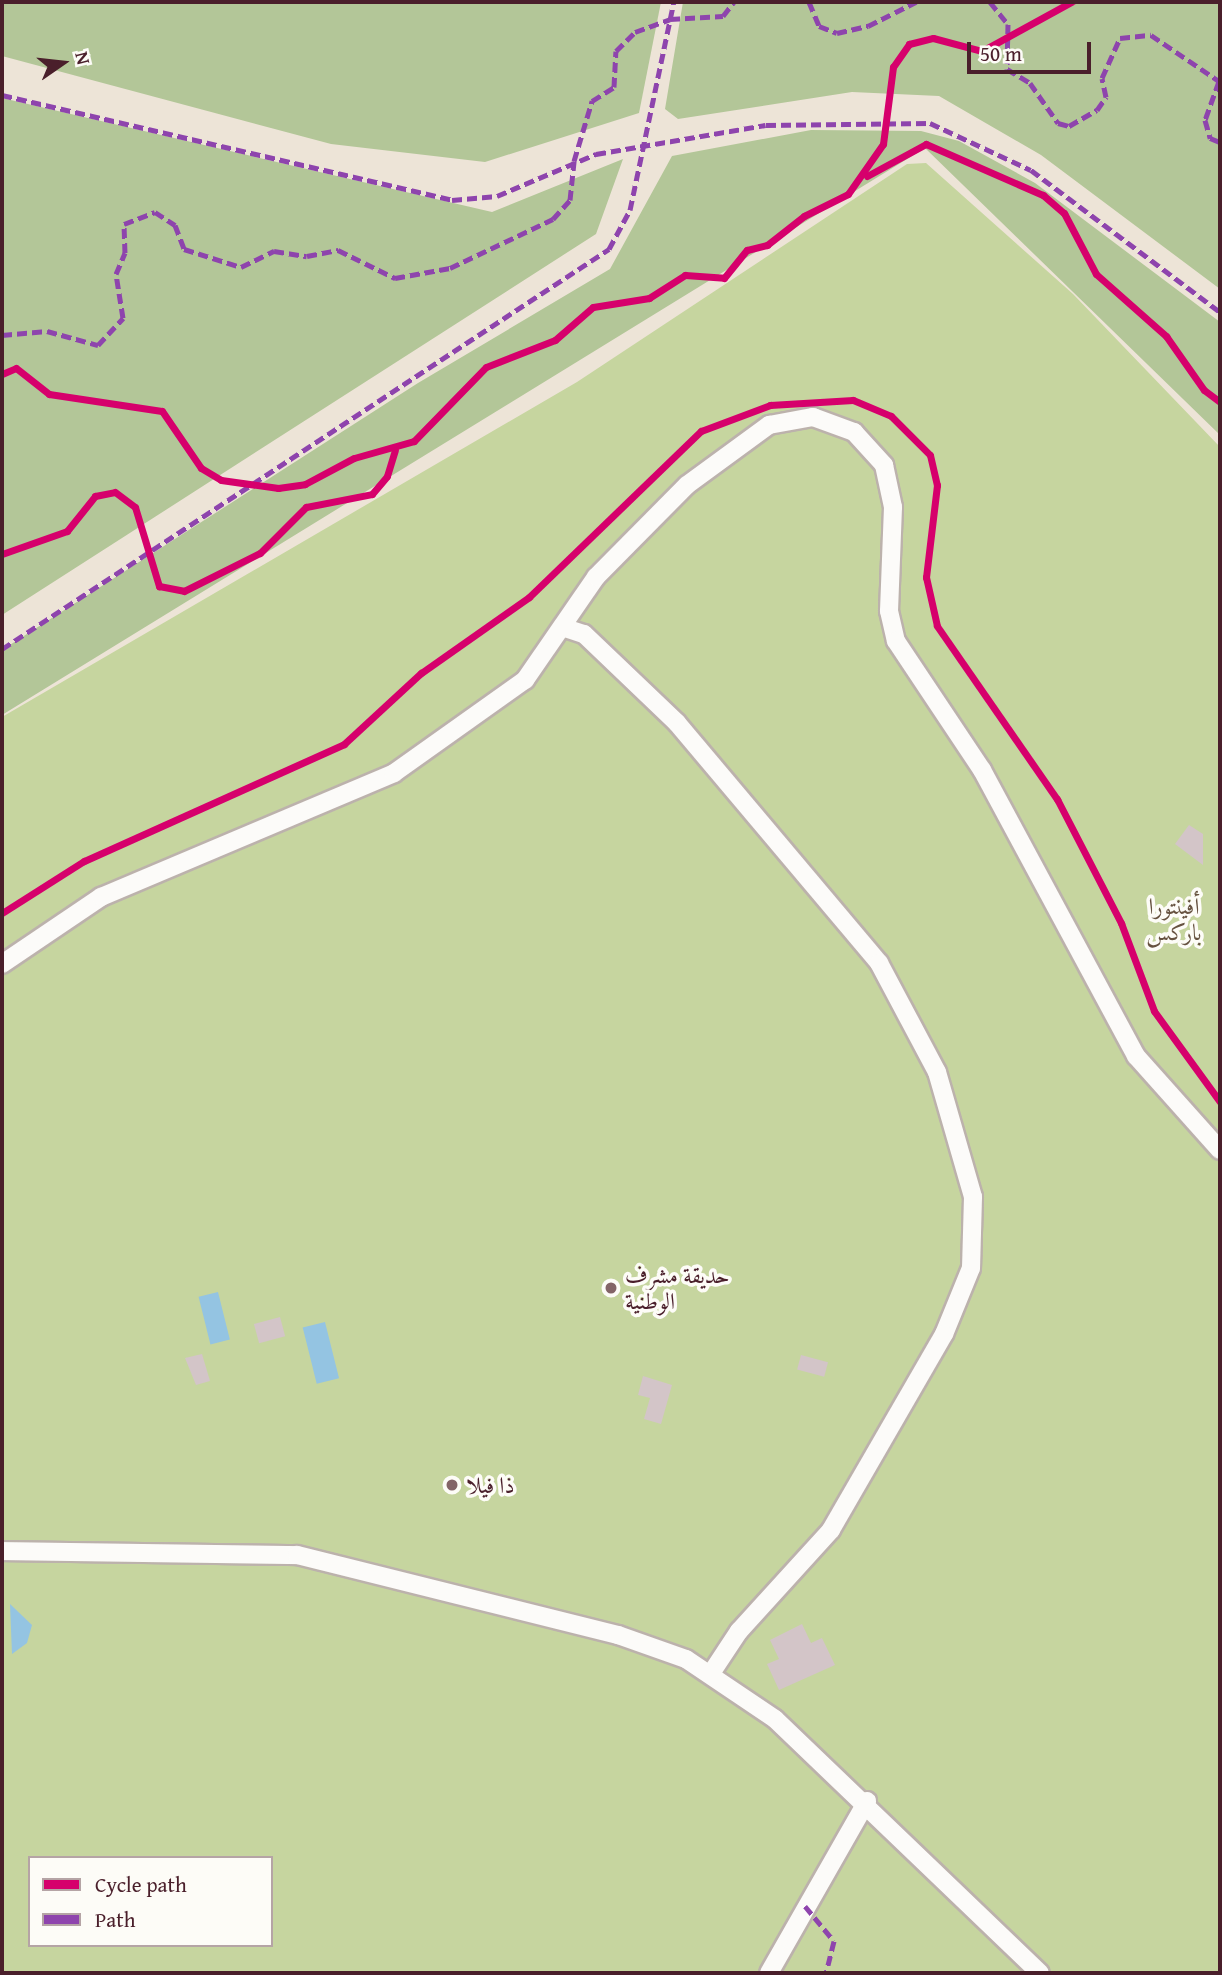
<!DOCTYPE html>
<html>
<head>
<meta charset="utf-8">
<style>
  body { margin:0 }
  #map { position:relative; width:1222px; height:1975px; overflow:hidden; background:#ede4d7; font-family:"Gentium Book Plus",Amiri,serif }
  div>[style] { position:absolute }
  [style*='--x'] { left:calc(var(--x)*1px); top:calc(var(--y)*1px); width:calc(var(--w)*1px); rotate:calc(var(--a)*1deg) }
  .green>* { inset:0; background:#c6d59f }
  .forest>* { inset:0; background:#b3c698 }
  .water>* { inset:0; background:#94c4e2; transform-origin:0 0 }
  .building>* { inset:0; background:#d3c5c8; transform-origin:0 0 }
  .roads { filter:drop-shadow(2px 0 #bcb2ac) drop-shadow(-2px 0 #bcb2ac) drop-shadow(0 2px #bcb2ac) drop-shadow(0 -2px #bcb2ac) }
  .minor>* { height:18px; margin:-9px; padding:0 9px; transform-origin:9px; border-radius:9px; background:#fcfbf9 }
  .quiet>* { height:5px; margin-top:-2.5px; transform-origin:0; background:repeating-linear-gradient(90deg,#8e44ad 0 10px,transparent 0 15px) }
  .cycleway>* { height:7px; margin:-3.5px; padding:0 3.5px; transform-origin:3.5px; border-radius:3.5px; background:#d6006c }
  .dots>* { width:19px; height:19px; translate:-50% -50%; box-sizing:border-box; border:4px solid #fdfcf7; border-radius:50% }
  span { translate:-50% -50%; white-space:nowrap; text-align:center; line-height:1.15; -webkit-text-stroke:7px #fdfcf7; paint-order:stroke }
  .park-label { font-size:23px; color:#665240 }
  .poi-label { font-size:23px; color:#4a1f2b }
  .left { translate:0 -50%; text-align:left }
  .frame { position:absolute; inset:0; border:4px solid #4a1f2b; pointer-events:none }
  .legend { position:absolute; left:28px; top:1856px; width:245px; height:91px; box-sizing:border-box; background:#fdfcf7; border:2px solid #b5a4a5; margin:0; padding:9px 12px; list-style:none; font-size:21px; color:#4a1f2b }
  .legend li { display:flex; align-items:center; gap:14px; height:35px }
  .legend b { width:35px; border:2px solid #b5a4a5 }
  .north { position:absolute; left:28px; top:28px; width:70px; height:70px; -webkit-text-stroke:5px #fdfcf7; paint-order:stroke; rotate:76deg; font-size:19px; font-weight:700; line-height:28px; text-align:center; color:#4a1f2b }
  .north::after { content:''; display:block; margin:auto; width:24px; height:32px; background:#4a1f2b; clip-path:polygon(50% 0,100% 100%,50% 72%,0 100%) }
  .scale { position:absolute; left:967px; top:42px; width:124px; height:32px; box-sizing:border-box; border:4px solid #4a1f2b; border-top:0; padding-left:9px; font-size:21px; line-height:24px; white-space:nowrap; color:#4a1f2b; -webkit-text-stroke:5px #fdfcf7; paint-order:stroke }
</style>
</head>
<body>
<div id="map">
  <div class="green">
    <div style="clip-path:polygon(evenodd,926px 163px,1073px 294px,1220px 447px,1220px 1973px,2px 1973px,2px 717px,577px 382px,907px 164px,926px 163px,30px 1858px,271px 1858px,271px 1945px,30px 1945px,30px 1858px)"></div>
  </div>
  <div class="forest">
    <div style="clip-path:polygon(2px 2px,661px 2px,639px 113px,485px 162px,331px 144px,2px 56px)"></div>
    <div style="clip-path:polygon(683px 2px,1220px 2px,1220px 289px,1041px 155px,939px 96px,852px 92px,678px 119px,665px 109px)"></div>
    <div style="clip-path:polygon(2px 98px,492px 212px,623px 159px,596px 234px,2px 615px)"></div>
    <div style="clip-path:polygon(811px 130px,921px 131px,959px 141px,1035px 183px,1220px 322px,1220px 435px,925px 148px,2px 715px,2px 650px,418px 383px,610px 269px,672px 156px)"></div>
  </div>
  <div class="water">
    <div style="left:218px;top:1292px;width:49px;height:20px;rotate:76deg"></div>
    <div style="left:325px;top:1322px;width:58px;height:23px;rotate:76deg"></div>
    <div style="clip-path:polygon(10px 1604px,32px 1625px,27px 1643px,12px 1654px)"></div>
  </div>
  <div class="building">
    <div style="clip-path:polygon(1189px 825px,1203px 834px,1203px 865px,1175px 844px)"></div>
    <div style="left:280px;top:1317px;width:20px;height:27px;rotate:75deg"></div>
    <div style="clip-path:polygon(202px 1354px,210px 1381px,196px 1385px,185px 1358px)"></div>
    <div style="left:801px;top:1355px;width:28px;height:15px;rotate:15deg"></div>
    <div style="clip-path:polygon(643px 1376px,672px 1385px,661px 1424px,644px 1419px,650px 1398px,638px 1395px)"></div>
    <div style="clip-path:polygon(802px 1624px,811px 1643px,822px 1638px,835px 1665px,779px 1690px,767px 1664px,779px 1659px,770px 1640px)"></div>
  </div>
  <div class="roads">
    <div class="minor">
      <div style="--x:562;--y:627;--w:23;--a:18"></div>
      <div style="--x:584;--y:634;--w:129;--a:43.7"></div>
      <div style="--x:677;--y:723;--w:314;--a:49.9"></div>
      <div style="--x:879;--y:963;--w:123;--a:62"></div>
      <div style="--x:937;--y:1072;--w:130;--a:73.9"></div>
      <div style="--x:973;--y:1197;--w:71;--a:91.6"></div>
      <div style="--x:971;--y:1268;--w:71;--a:112.2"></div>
      <div style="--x:944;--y:1334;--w:226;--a:120"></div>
      <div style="--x:831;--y:1530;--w:137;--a:132.3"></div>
      <div style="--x:739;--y:1631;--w:49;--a:123.4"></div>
      <div style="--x:2;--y:964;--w:120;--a:-34.1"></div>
      <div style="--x:101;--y:897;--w:318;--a:-22.9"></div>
      <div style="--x:394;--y:773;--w:161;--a:-35.4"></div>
      <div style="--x:525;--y:680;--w:125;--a:-55.4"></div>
      <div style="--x:596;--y:577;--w:129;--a:-45.3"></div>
      <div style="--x:687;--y:485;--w:102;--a:-36.2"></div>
      <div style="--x:769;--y:425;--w:45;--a:-10.3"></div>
      <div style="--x:813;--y:417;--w:44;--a:20.1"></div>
      <div style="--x:854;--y:432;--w:45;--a:47.7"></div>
      <div style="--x:884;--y:465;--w:43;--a:77.9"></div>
      <div style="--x:893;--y:507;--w:104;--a:92.2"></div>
      <div style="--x:889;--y:611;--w:31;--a:77"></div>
      <div style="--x:896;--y:641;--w:155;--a:56.3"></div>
      <div style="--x:982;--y:770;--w:325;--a:61.7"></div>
      <div style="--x:1136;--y:1056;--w:126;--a:48.2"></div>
      <div style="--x:2;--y:1551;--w:295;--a:0.8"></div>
      <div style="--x:297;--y:1555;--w:331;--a:14"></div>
      <div style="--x:618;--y:1635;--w:72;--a:19.4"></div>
      <div style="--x:686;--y:1659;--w:107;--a:34"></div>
      <div style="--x:775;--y:1719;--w:367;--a:43.8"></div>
      <div style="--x:769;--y:1973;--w:198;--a:-60.3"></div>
    </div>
  </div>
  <div class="quiet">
    <div style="--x:809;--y:2;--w:26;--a:67"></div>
    <div style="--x:819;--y:26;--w:19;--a:21"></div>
    <div style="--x:837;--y:33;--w:32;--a:-13"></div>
    <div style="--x:868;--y:26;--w:54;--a:-26.6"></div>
    <div style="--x:990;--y:2;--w:28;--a:51"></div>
    <div style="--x:1008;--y:24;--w:45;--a:91.3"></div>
    <div style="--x:1007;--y:69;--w:27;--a:31"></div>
    <div style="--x:1030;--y:83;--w:49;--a:55"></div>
    <div style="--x:1058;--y:123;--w:11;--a:15"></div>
    <div style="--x:1069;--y:126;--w:32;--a:-30"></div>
    <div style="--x:1097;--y:110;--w:16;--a:-55"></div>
    <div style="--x:1106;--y:97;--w:19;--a:-102"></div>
    <div style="--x:1102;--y:78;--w:44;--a:-65.8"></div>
    <div style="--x:1120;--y:38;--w:31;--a:-6"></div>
    <div style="--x:1151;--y:35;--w:82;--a:34.1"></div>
    <div style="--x:1219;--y:81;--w:41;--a:109.7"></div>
    <div style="--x:1205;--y:120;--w:19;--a:74"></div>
    <div style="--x:1210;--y:138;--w:11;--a:22"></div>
    <div style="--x:2;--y:95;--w:462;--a:13.1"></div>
    <div style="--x:452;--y:200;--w:45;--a:-5.1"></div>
    <div style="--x:497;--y:196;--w:108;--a:-23"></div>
    <div style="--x:596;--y:154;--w:172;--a:-9.7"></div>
    <div style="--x:766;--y:125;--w:164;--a:-0.7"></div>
    <div style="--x:930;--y:123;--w:111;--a:25"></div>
    <div style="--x:1031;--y:170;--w:236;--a:36.9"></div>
    <div style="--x:2;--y:335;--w:45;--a:-5.1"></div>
    <div style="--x:47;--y:331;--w:53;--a:15.4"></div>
    <div style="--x:98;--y:345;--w:37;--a:-47"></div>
    <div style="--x:123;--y:318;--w:45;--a:-99"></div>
    <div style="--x:116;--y:274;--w:23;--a:-67"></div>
    <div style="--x:125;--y:253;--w:29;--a:-92"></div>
    <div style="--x:124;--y:224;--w:33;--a:-21"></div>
    <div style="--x:155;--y:212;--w:24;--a:33"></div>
    <div style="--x:175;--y:225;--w:26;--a:69"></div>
    <div style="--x:184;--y:249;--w:60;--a:17.5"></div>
    <div style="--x:241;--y:267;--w:37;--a:-26"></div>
    <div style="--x:274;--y:251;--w:33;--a:9"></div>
    <div style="--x:307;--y:256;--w:32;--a:-11"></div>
    <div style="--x:338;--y:250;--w:64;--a:26.2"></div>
    <div style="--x:395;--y:278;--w:56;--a:-10.3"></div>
    <div style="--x:450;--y:268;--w:114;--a:-25.4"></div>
    <div style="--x:553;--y:219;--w:25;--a:-48"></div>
    <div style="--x:570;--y:200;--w:39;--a:-84"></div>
    <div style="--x:574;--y:161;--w:63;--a:-73.3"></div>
    <div style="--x:592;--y:101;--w:26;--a:-32"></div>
    <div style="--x:614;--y:87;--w:36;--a:-87"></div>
    <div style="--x:616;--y:51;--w:27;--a:-45"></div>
    <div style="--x:635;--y:32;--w:37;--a:-20"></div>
    <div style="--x:670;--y:19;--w:53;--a:-3.2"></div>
    <div style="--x:723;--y:16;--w:18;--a:-52"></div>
    <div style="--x:2;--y:649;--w:727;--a:-33.38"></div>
    <div style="--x:609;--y:249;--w:44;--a:-61.7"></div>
    <div style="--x:630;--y:210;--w:213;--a:-78.1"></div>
    <div style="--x:805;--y:1906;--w:45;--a:50.4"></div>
    <div style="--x:834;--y:1941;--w:33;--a:104"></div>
  </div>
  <div class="cycleway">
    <div style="--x:867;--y:176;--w:67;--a:-28.5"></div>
    <div style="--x:926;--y:144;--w:128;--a:23.6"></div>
    <div style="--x:1043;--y:195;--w:28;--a:41"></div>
    <div style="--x:1064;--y:213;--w:69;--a:62.3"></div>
    <div style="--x:1096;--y:274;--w:94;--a:41.5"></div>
    <div style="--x:1166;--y:336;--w:66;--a:54.9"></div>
    <div style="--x:1204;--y:390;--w:20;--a:37"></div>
    <div style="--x:2;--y:374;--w:15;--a:-23"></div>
    <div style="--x:16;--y:368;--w:42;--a:38.2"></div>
    <div style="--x:49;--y:394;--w:114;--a:8.6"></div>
    <div style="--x:162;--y:411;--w:69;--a:55.6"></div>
    <div style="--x:201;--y:468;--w:23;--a:31"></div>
    <div style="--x:221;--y:480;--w:58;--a:8"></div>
    <div style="--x:278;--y:488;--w:27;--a:-8"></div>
    <div style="--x:305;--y:484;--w:55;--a:-28"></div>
    <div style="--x:354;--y:458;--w:62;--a:-15.8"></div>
    <div style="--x:414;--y:441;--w:103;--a:-45.8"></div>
    <div style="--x:486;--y:367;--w:74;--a:-21.4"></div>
    <div style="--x:555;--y:340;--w:50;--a:-41"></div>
    <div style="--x:593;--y:307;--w:57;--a:-9.1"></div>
    <div style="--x:649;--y:298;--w:43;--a:-32.6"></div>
    <div style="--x:685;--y:275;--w:39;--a:4"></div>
    <div style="--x:724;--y:278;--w:36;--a:-51"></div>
    <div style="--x:747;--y:250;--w:21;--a:-14"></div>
    <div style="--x:767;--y:245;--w:47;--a:-38.1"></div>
    <div style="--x:804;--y:216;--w:49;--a:-26.6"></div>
    <div style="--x:848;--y:194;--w:61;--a:-55"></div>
    <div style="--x:883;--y:144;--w:78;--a:-82.6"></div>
    <div style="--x:893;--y:67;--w:28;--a:-55"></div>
    <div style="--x:909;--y:44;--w:25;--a:-14"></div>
    <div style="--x:933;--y:38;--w:51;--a:14.9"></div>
    <div style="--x:982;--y:51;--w:102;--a:-28.8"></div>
    <div style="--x:2;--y:554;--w:69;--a:-19.5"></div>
    <div style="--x:67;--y:531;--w:45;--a:-51.3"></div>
    <div style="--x:95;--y:496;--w:20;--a:-11"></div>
    <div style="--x:115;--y:492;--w:25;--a:37"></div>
    <div style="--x:135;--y:507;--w:83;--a:73.1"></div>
    <div style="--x:159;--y:586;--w:25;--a:11"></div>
    <div style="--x:184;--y:591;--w:85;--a:-26.6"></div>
    <div style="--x:260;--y:553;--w:65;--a:-45"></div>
    <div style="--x:306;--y:507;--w:67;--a:-11.1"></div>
    <div style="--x:372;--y:494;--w:23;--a:-50"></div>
    <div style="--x:387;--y:476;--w:27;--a:-73"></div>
    <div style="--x:2;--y:913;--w:97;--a:-32.4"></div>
    <div style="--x:84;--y:861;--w:285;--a:-24.2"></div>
    <div style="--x:344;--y:744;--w:105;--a:-42.7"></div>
    <div style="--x:421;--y:673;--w:132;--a:-35.1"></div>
    <div style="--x:529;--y:597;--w:239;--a:-44"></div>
    <div style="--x:701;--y:431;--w:74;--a:-20.6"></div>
    <div style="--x:770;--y:405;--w:83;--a:-3.4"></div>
    <div style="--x:853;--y:400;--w:41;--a:22.8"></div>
    <div style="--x:891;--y:416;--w:55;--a:45"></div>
    <div style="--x:930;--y:455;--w:31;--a:77"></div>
    <div style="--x:937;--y:485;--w:93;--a:96.8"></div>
    <div style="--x:926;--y:577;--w:50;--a:77.3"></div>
    <div style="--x:937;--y:626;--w:211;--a:55.3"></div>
    <div style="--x:1057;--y:799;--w:140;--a:62.7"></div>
    <div style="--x:1121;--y:923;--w:94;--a:69.4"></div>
    <div style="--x:1154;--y:1011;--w:112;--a:54"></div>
  </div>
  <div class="dots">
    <div style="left:611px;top:1288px;background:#836467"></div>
    <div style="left:452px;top:1485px;background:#836467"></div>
  </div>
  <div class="park-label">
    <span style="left:1174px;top:919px">أفينتورا<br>باركس</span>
  </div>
  <div class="poi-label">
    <span class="left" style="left:625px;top:1288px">حديقة مشرف<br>الوطنية</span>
    <span class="left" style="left:466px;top:1485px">ذا فيلا</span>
  </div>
  <div class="frame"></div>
  <ul class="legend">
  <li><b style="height:9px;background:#d6006c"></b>Cycle path</li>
  <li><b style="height:9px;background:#8e44ad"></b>Path</li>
  </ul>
  <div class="north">N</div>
  <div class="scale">50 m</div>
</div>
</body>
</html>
